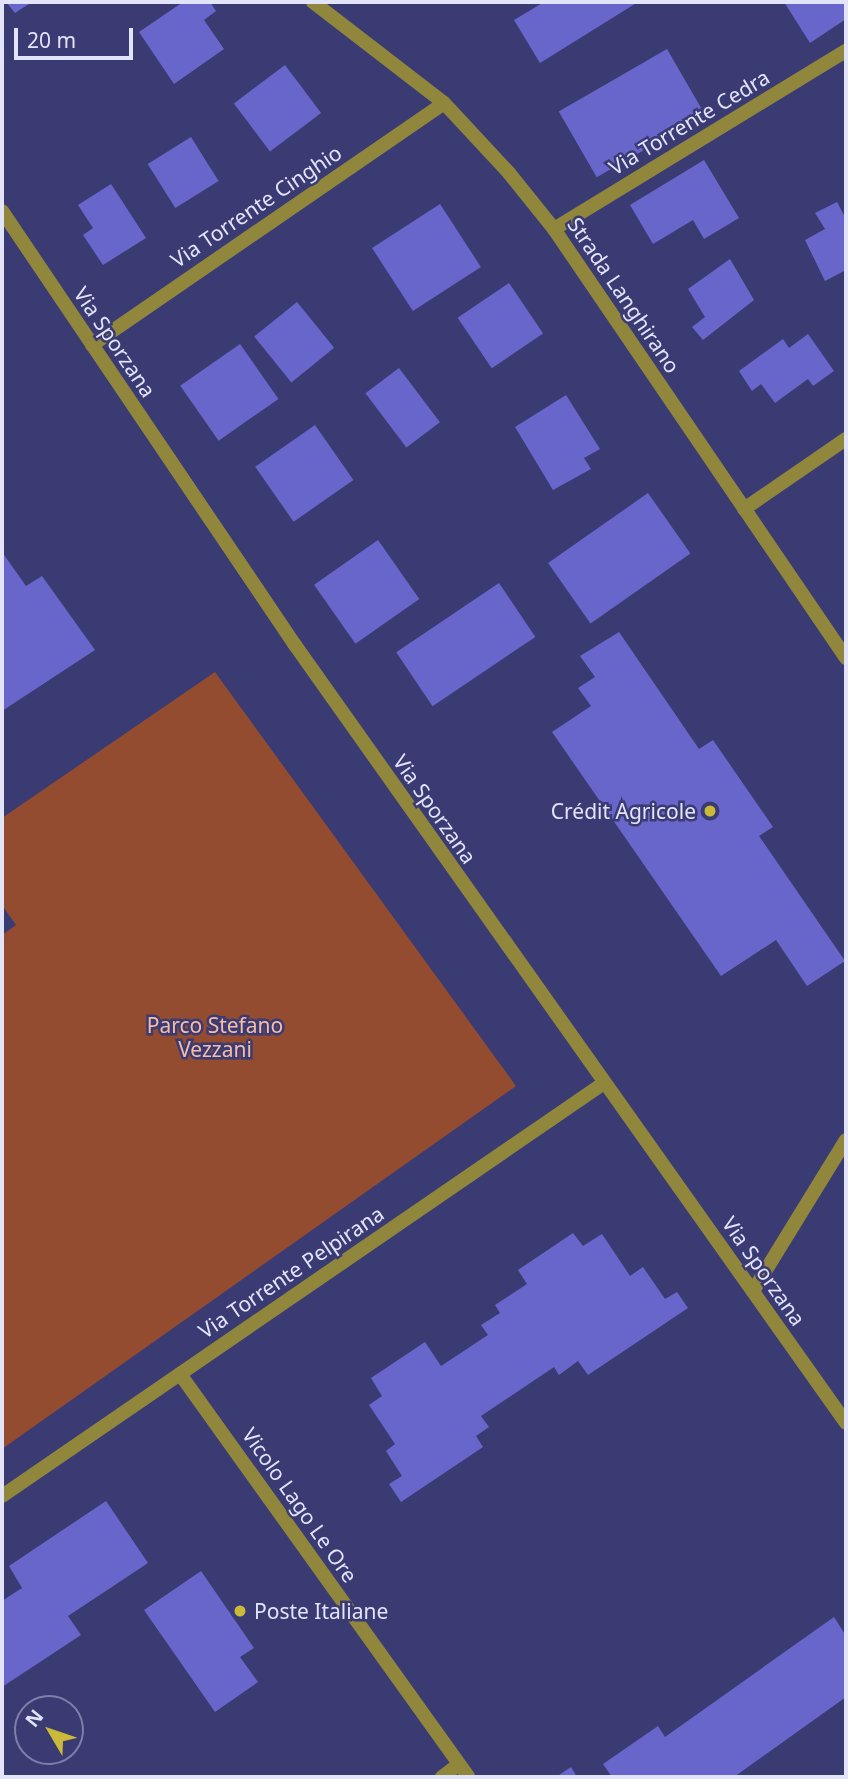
<!DOCTYPE html>
<html>
<head>
<meta charset="utf-8">
<style>
  body { margin:0 }
  #map { position:relative; width:848px; height:1779px; overflow:hidden; background:#3b3b74; font-family:"Noto Sans",sans-serif }
  div>[style] { position:absolute }
  [style*='--x'] { left:calc(var(--x)*1px); top:calc(var(--y)*1px); width:calc(var(--w)*1px); rotate:calc(var(--a)*1deg) }
  .green>* { inset:0; background:#934c30 }
  .building>* { inset:0; background:#6866cb; transform-origin:0 0 }
  .minor>* { height:14px; margin:-7px; padding:0 7px; transform-origin:7px; border-radius:7px; background:#90863c }
  .tertiary>* { height:14px; margin:-7px; padding:0 7px; transform-origin:7px; border-radius:7px; background:#90863c }
  .dots>* { width:19px; height:19px; translate:-50% -50%; box-sizing:border-box; border:4px solid #3b3b74; border-radius:50% }
  span { translate:-50% -50%; white-space:nowrap; text-align:center; line-height:1.15; -webkit-text-stroke:5px #3b3b74; paint-order:stroke }
  .street-label { font-size:21px; color:#e2e4f9 }
  .poi-label { font-size:21px; color:#e2e4f9 }
  .right { translate:-100% -50%; text-align:right }
  .left { translate:0 -50%; text-align:left }
  .park-label { font-size:21px; color:#f5bca6 }
  .frame { position:absolute; inset:0; border:4px solid #e2e4f9; pointer-events:none }
  .north { position:absolute; left:14px; top:1695px; width:70px; height:70px; box-sizing:border-box; background:#3b3b74; border:2px solid #7e7fa9; border-radius:50%; rotate:309deg; font-size:19px; font-weight:700; line-height:28px; text-align:center; color:#e2e4f9 }
  .north::after { content:''; display:block; margin:auto; width:24px; height:32px; background:#cbba39; clip-path:polygon(50% 0,100% 100%,50% 72%,0 100%) }
  .scale { position:absolute; left:14px; top:28px; width:119px; height:32px; box-sizing:border-box; border:4px solid #e2e4f9; border-top:0; padding-left:9px; font-size:21px; line-height:24px; white-space:nowrap; color:#e2e4f9; -webkit-text-stroke:5px #3b3b74; paint-order:stroke }
</style>
</head>
<body>
<div id="map">
  <div class="green">
    <div style="clip-path:polygon(215px 672px,516px 1086px,2px 1449px,2px 935px,16px 925px,2px 905px,2px 818px)"></div>
  </div>
  <div class="building">
    <div style="clip-path:polygon(6px 2px,32px 2px,15px 13px)"></div>
    <div style="clip-path:polygon(183px 2px,210px 2px,216px 11px,204px 20px,224px 49px,174px 84px,139px 32px)"></div>
    <div style="clip-path:polygon(544px 2px,638px 2px,540px 63px,514px 20px)"></div>
    <div style="clip-path:polygon(784px 2px,844px 2px,846px 19px,810px 43px)"></div>
    <div style="left:667px;top:49px;width:76px;height:125px;rotate:60deg"></div>
    <div style="left:285px;top:65px;width:60px;height:64px;rotate:53deg"></div>
    <div style="left:191px;top:137px;width:52px;height:51px;rotate:58deg"></div>
    <div style="clip-path:polygon(704px 160px,739px 218px,704px 239px,693px 220px,653px 244px,630px 205px)"></div>
    <div style="clip-path:polygon(111px 184px,146px 238px,103px 265px,83px 235px,93px 228px,78px 205px)"></div>
    <div style="clip-path:polygon(837px 202px,846px 219px,846px 270px,825px 281px,805px 240px,825px 229px,815px 213px)"></div>
    <div style="left:440px;top:204px;width:75px;height:81px;rotate:57deg"></div>
    <div style="clip-path:polygon(730px 259px,754px 300px,703px 340px,692px 327px,705px 317px,688px 289px)"></div>
    <div style="left:509px;top:283px;width:61px;height:62px;rotate:56deg"></div>
    <div style="left:297px;top:302px;width:59px;height:55px;rotate:51deg"></div>
    <div style="clip-path:polygon(808px 334px,834px 371px,813px 386px,808px 379px,775px 403px,761px 384px,752px 391px,739px 371px,783px 339px,789px 348px)"></div>
    <div style="left:240px;top:344px;width:67px;height:73px;rotate:55deg"></div>
    <div style="left:399px;top:368px;width:68px;height:42px;rotate:53deg"></div>
    <div style="clip-path:polygon(566px 395px,600px 449px,584px 458px,591px 469px,553px 490px,515px 427px)"></div>
    <div style="left:315px;top:425px;width:67px;height:73px;rotate:55deg"></div>
    <div style="left:648px;top:493px;width:74px;height:122px;rotate:55deg"></div>
    <div style="left:378px;top:540px;width:72px;height:78px;rotate:55deg"></div>
    <div style="clip-path:polygon(2px 552px,26px 586px,42px 576px,95px 650px,2px 711px)"></div>
    <div style="left:499px;top:583px;width:65px;height:124px;rotate:56deg"></div>
    <div style="clip-path:polygon(619px 632px,699px 749px,713px 740px,773px 827px,759px 836px,845px 961px,807px 986px,776px 940px,721px 976px,552px 732px,591px 706px,578px 688px,595px 677px,580px 656px)"></div>
    <div style="clip-path:polygon(573px 1233px,583px 1246px,602px 1234px,630px 1276px,643px 1267px,665px 1299px,677px 1292px,688px 1308px,588px 1375px,578px 1361px,559px 1375px,554px 1367px,481px 1416px,489px 1427px,476px 1436px,483px 1447px,401px 1502px,389px 1484px,402px 1476px,386px 1451px,395px 1444px,369px 1405px,382px 1396px,371px 1378px,425px 1342px,441px 1366px,488px 1335px,481px 1325px,500px 1313px,495px 1305px,527px 1284px,518px 1270px)"></div>
    <div style="clip-path:polygon(106px 1501px,148px 1563px,68px 1616px,81px 1635px,2px 1687px,2px 1601px,22px 1588px,9px 1566px)"></div>
    <div style="clip-path:polygon(201px 1571px,254px 1648px,240px 1657px,258px 1682px,215px 1712px,144px 1610px)"></div>
    <div style="clip-path:polygon(834px 1617px,846px 1636px,846px 1697px,734px 1777px,612px 1777px,603px 1764px,658px 1726px,665px 1737px)"></div>
    <div style="clip-path:polygon(571px 1767px,577px 1777px,556px 1777px)"></div>
  </div>
  <div class="minor">
    <div style="--x:2;--y:211;--w:524;--a:55.98"></div>
    <div style="--x:295;--y:645;--w:953;--a:54.69"></div>
    <div style="--x:554;--y:229;--w:342;--a:-31.4"></div>
    <div style="--x:92;--y:345;--w:427;--a:-34.5"></div>
    <div style="--x:744;--y:509;--w:124;--a:-34.5"></div>
    <div style="--x:753;--y:1291;--w:177;--a:-58.4"></div>
    <div style="--x:180;--y:1374;--w:495;--a:54.4"></div>
    <div style="--x:2;--y:1496;--w:730;--a:-34.45"></div>
    <div style="--x:442;--y:1777;--w:21;--a:-37"></div>
  </div>
  <div class="tertiary">
    <div style="--x:313;--y:2;--w:165;--a:37.6"></div>
    <div style="--x:444;--y:103;--w:96;--a:47.1"></div>
    <div style="--x:509;--y:173;--w:72;--a:51.2"></div>
    <div style="--x:554;--y:229;--w:519;--a:55.76"></div>
  </div>
  <div class="dots">
    <div style="left:710px;top:811px;background:#cbba39"></div>
    <div style="left:240px;top:1611px;background:#cbba39"></div>
  </div>
  <div class="street-label">
    <span style="left:689px;top:122px;rotate:-31deg">Via Torrente Cedra</span>
    <span style="left:256px;top:206px;rotate:-34deg">Via Torrente Cinghio</span>
    <span style="left:624px;top:295px;rotate:56deg">Strada Langhirano</span>
    <span style="left:115px;top:342px;rotate:56deg">Via Sporzana</span>
    <span style="left:435px;top:809px;rotate:55deg">Via Sporzana</span>
    <span style="left:764px;top:1271px;rotate:55deg">Via Sporzana</span>
    <span style="left:291px;top:1272px;rotate:-34deg">Via Torrente Pelpirana</span>
    <span style="left:300px;top:1505px;rotate:55deg">Vicolo Lago Le Ore</span>
  </div>
  <div class="poi-label">
    <span class="right" style="left:696px;top:811px">Crédit Agricole</span>
    <span class="left" style="left:254px;top:1611px">Poste Italiane</span>
  </div>
  <div class="park-label">
    <span style="left:215px;top:1037px">Parco Stefano<br>Vezzani</span>
  </div>
  <div class="frame"></div>
  <div class="north">N</div>
  <div class="scale">20 m</div>
</div>
</body>
</html>
